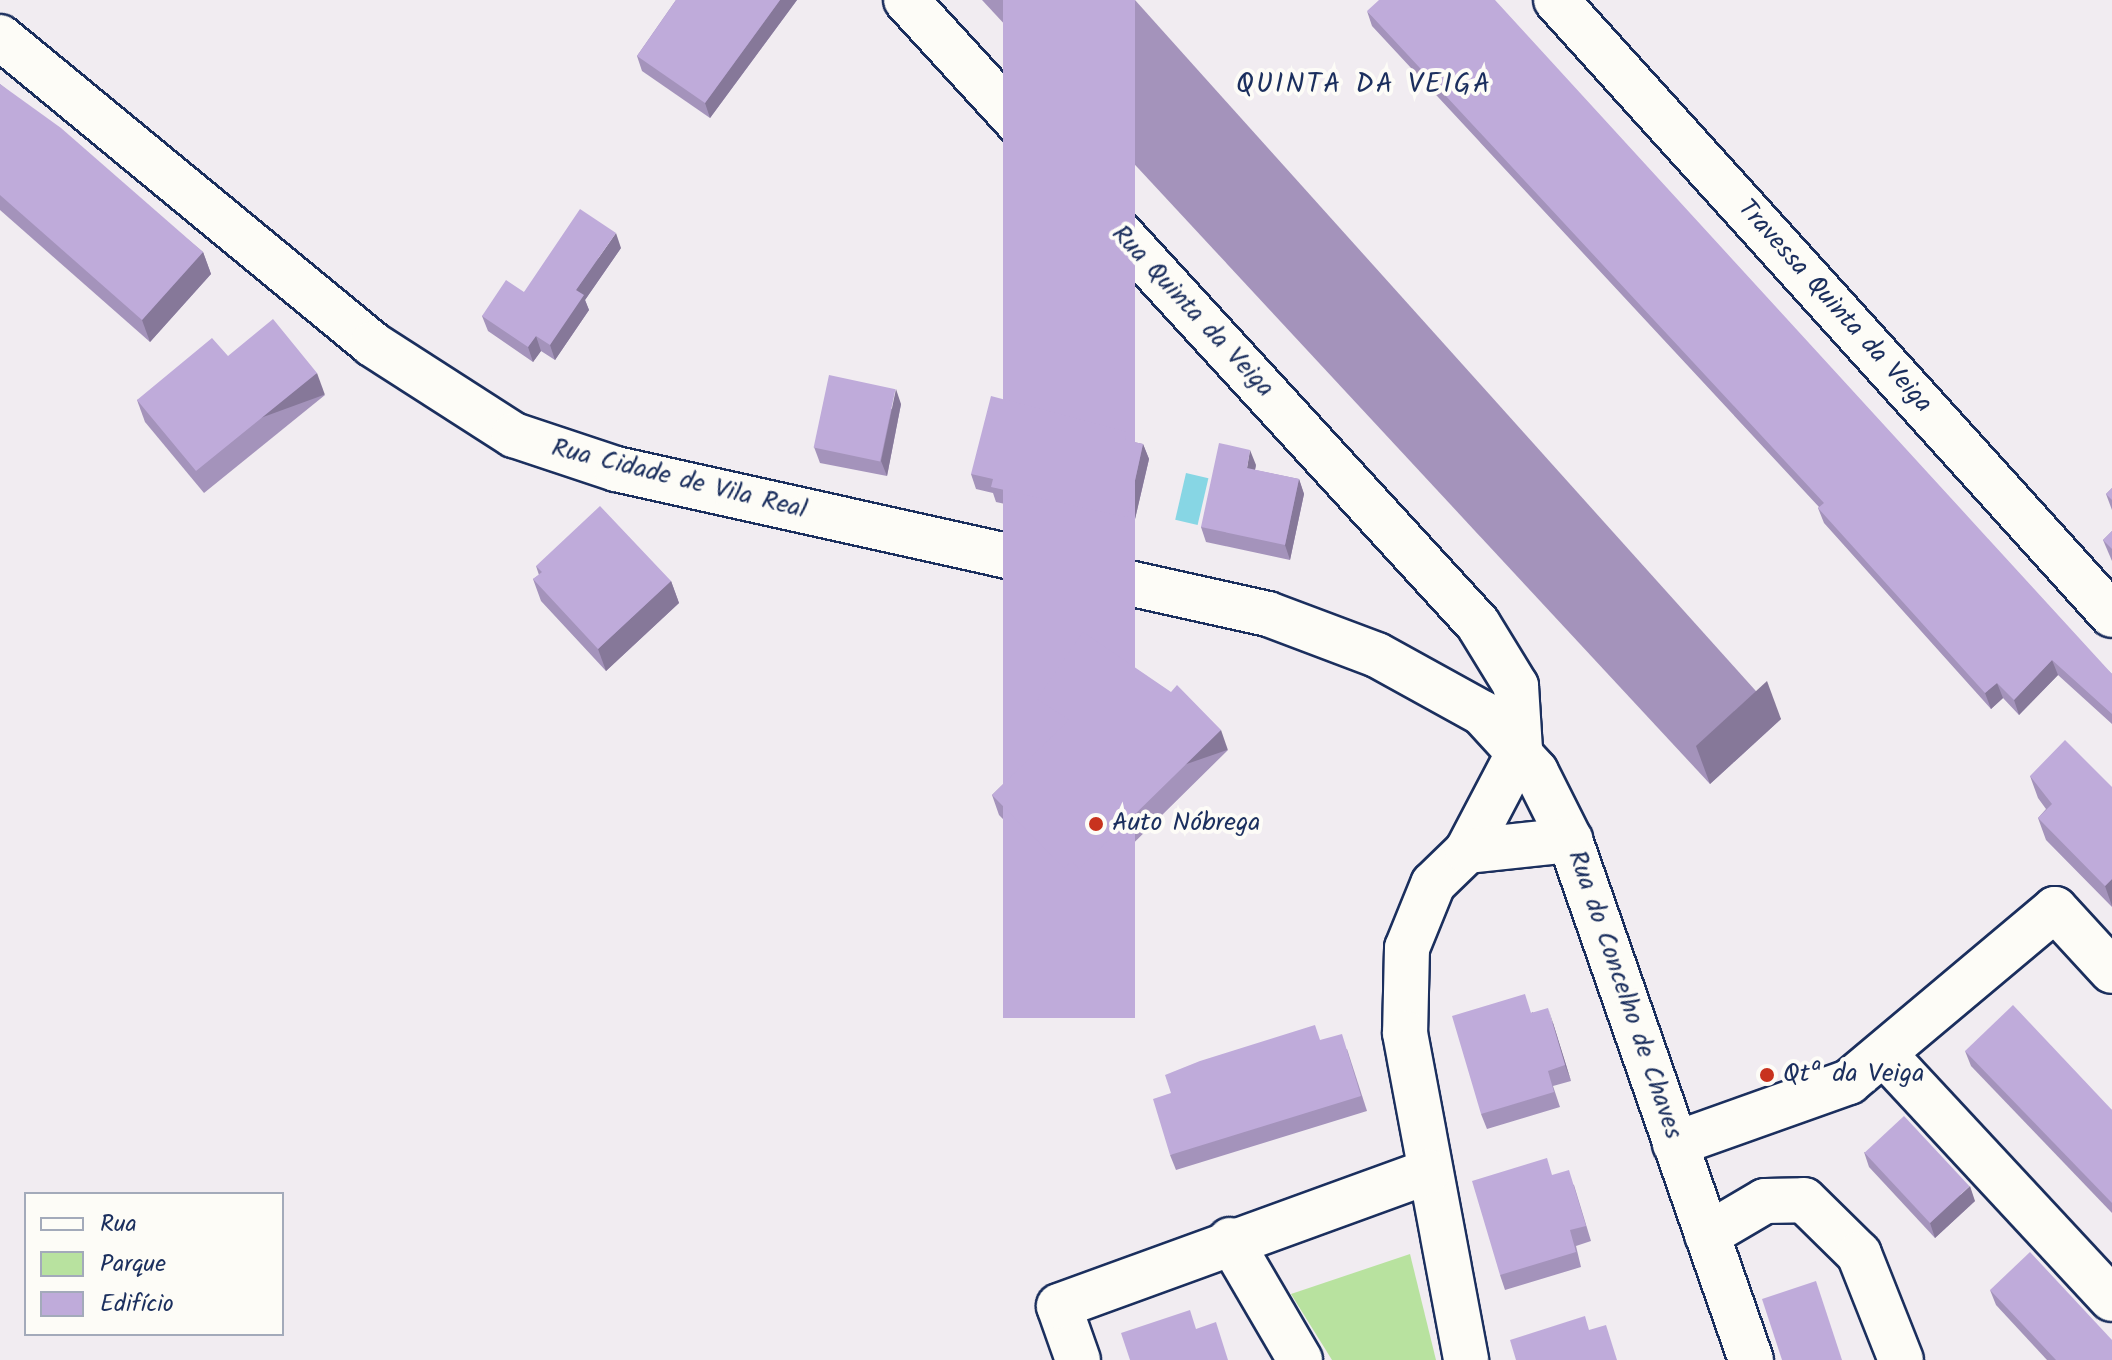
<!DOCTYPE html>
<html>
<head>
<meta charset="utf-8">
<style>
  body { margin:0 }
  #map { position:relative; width:2112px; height:1360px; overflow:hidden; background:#f1ecf1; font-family:Kalam,sans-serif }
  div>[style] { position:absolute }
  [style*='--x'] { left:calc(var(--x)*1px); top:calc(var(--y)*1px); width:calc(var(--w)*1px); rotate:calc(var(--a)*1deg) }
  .green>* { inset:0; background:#b8e29f }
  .water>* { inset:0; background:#87d6e4; transform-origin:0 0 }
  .roads { filter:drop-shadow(2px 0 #1b2f5e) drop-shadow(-2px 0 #1b2f5e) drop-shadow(0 2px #1b2f5e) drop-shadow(0 -2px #1b2f5e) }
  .minor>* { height:44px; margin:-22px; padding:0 22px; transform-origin:22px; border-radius:22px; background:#fdfcf7 }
  .wall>* { inset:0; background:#a493bb }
  .shaded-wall>* { inset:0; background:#867899; transform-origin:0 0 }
  .building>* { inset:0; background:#bfabda; transform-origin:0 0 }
  .dots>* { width:22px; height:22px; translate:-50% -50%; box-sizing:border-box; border:4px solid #fdfcf7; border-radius:50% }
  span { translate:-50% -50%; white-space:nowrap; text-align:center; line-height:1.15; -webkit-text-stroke:8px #fdfcf7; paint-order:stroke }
  .street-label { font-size:26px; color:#1b2f5e }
  .poi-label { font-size:26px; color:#1b2f5e }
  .left { translate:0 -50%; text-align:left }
  .neighbourhood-label { font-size:28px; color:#1b2f5e; letter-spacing:2px }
  .legend { position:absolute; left:24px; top:1192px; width:260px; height:144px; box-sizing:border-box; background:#fdfcf7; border:2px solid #a3aaba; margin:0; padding:10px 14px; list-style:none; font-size:24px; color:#1b2f5e }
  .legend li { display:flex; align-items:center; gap:16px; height:40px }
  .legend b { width:40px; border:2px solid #a3aaba }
</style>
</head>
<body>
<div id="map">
  <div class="green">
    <div style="clip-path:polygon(1410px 1254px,1436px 1360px,1332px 1360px,1291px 1294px)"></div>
  </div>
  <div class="water">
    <div style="left:1186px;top:473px;width:23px;height:48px;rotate:13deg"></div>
  </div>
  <div class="roads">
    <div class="minor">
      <div style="--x:906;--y:0;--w:846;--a:47.49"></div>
      <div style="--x:1478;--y:624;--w:73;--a:58.5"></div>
      <div style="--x:1516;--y:686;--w:64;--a:86.4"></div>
      <div style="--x:1520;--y:750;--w:114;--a:117.7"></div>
      <div style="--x:1467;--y:851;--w:47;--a:135.9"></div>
      <div style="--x:1433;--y:884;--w:69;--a:112.1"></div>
      <div style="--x:1407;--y:948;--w:85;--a:91.3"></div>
      <div style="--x:1405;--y:1033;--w:333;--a:79.4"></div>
      <div style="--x:1556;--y:0;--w:829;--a:47.88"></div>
      <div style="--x:0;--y:37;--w:482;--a:39.5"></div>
      <div style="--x:372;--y:344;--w:169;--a:32.7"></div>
      <div style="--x:514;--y:435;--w:108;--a:18.4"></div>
      <div style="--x:616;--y:469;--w:668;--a:12.54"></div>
      <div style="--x:1268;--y:614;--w:116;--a:20.6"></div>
      <div style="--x:1377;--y:655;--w:120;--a:28.9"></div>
      <div style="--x:1482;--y:713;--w:80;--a:47.5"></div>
      <div style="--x:1536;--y:772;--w:76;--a:63.4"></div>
      <div style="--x:1570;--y:840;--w:551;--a:70.81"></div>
      <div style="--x:1467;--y:851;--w:104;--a:-6.1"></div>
      <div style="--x:1885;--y:1055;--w:333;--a:47.1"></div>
      <div style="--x:1675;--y:1144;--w:185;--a:-19.6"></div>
      <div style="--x:1849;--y:1082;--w:269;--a:-40"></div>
      <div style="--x:2055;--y:909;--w:84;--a:47.4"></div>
      <div style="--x:1707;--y:1235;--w:67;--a:-30.4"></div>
      <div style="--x:1765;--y:1201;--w:39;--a:-1"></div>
      <div style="--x:1804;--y:1200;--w:77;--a:44.5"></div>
      <div style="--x:1859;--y:1254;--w:114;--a:68.4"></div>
      <div style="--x:1230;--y:1240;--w:139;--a:59.7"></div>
      <div style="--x:1078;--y:1360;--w:57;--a:-109.4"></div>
      <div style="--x:1059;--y:1306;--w:393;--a:-20"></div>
    </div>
  </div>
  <div class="wall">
    <div style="clip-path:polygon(676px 0,797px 0,710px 118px,642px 71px,637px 56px)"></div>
    <div style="clip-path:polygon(982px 0,1135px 0,1781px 719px,1710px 784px)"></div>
    <div style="clip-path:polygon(1367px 11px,2112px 674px,2112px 724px,2058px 675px,2019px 715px,2003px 698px,1991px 709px,1824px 523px,1818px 508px,1819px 507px,1372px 26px)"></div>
    <div style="clip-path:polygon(0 84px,203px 252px,211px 274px,150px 342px,0 210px)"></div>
    <div style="clip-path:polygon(621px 248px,585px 300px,589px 310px,555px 360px,541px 351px,533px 362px,488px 331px,482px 316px,524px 292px)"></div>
    <div style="clip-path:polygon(228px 356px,325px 395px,204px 493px,145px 422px,137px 400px)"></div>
    <div style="clip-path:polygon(901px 404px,887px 476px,820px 463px,814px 447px)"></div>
    <div style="clip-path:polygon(1129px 441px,1143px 444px,1149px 459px,1132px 532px,996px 502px,993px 493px,976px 489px,971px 474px)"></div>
    <div style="clip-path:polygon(1256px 465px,1255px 470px,1299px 479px,1304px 494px,1290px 560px,1206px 542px,1201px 527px)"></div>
    <div style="clip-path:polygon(2112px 488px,2112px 510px,2106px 494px)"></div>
    <div style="clip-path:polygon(2112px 531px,2112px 561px,2103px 540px)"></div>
    <div style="clip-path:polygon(536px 566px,671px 581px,679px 603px,606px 671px,541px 601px,533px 579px,539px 575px)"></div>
    <div style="clip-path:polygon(1037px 699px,1228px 750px,1087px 889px,1080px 881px,1072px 889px,999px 815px,992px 795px,1059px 729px,1045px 720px)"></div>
    <div style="clip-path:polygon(2030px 776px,2112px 787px,2112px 907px,2046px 840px,2038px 818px,2046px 809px,2038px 798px)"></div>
    <div style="clip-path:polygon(1532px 1012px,1553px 1023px,1571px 1081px,1553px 1086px,1560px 1107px,1487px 1129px,1481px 1114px)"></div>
    <div style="clip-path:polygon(1347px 1049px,1367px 1111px,1176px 1170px,1170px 1155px)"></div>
    <div style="clip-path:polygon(1965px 1051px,2112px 1110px,2112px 1213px,1971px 1066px)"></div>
    <div style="clip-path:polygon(1864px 1152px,1975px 1201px,1935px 1238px,1869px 1167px)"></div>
    <div style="clip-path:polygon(1553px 1175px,1574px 1185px,1591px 1241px,1576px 1246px,1581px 1267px,1505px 1290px,1500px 1275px)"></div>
    <div style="clip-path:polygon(1990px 1290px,2112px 1360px,2047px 1360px,1996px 1305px)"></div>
  </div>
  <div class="shaded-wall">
    <div style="clip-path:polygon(780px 0,797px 0,710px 118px,705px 103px)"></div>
    <div style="clip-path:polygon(616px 233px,621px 248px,585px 300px,589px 310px,555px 360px,550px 345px,576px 290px)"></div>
    <div style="clip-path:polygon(203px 252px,211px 274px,150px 342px,142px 320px)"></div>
    <div style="clip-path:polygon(536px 336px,541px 351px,533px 362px,528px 347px)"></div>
    <div style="left:317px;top:373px;width:23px;height:156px;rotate:70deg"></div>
    <div style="clip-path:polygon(896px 389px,901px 404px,887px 476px,881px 461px)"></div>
    <div style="clip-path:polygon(1143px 444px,1149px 459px,1132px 532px,1127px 517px)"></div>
    <div style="clip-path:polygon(1250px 450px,1256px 465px,1252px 483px,1247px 468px)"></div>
    <div style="clip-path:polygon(1299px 479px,1304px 494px,1290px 560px,1285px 545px)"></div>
    <div style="clip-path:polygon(671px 581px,679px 603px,606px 671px,598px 649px)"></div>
    <div style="clip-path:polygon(2052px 660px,2058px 675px,2019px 715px,2014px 700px)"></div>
    <div style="clip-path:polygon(1767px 681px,1781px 719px,1710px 784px,1696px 746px)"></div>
    <div style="clip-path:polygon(1997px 683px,2003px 698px,1991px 709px,1985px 693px)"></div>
    <div style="left:1221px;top:730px;width:21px;height:199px;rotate:71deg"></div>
    <div style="clip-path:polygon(1072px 861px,1080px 881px,1072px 889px,1064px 868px)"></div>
    <div style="clip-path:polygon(2112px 879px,2112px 906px,2105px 886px)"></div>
    <div style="clip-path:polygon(1548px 1008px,1553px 1023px,1571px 1081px,1565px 1065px)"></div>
    <div style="clip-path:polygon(1970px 1186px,1975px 1201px,1935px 1238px,1930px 1223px)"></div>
  </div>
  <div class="building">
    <div style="clip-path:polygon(676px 0,780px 0,705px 103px,637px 56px)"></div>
    <div style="left:1003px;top:0;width:132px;height:1018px"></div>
    <div style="clip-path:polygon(1379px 0,1495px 0,2112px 674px,2112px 714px,2052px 660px,2014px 700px,1997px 683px,1985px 693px,1818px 508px,1824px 503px,1367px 11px)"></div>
    <div style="clip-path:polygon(0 84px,61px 128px,203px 252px,142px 320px,0 195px)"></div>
    <div style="clip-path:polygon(580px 209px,616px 233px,576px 290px,584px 295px,550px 345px,536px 336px,528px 347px,482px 316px,506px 280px,524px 292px)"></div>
    <div style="clip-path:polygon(273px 319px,317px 373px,196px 471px,137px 400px,212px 338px,228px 356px)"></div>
    <div style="left:829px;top:375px;width:68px;height:74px;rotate:12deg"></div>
    <div style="clip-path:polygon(991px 396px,1126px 432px,1125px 440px,1143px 444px,1127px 517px,991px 487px,993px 479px,971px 474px)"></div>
    <div style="clip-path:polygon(1219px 443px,1250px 450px,1247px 468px,1299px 479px,1285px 545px,1201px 527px)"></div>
    <div style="clip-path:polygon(2112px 488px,2112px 500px,2106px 494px)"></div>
    <div style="clip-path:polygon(600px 506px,671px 581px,598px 649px,533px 579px,542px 572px,536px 566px)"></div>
    <div style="clip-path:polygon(2112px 531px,2112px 549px,2103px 540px)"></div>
    <div style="clip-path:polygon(1083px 632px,1171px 692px,1177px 685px,1221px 730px,1079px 869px,1072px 861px,1064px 868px,992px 795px,1069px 720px,1037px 699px)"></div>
    <div style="clip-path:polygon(2065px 740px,2112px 787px,2112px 879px,2105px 886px,2038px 818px,2052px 804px,2030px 776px)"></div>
    <div style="clip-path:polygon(1525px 994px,1531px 1013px,1548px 1008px,1565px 1065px,1548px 1071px,1554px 1092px,1481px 1114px,1452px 1016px)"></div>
    <div style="clip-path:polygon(2013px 1005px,2112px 1110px,2112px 1203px,1965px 1051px)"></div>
    <div style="clip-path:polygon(1315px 1025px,1320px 1040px,1342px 1034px,1361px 1096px,1170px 1155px,1153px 1099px,1171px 1093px,1165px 1075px,1200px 1061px)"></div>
    <div style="left:1904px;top:1116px;width:96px;height:54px;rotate:47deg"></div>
    <div style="clip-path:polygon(1547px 1158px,1552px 1175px,1569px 1170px,1586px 1226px,1570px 1230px,1576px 1252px,1500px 1275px,1472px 1181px)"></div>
    <div style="clip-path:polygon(2030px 1252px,2112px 1340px,2112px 1360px,2056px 1360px,1990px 1290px)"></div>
    <div style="clip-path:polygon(1816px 1281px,1842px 1360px,1782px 1360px,1762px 1299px)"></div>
    <div style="clip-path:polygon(1190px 1310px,1196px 1329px,1216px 1322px,1228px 1360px,1130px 1360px,1121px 1333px)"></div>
    <div style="clip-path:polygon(1585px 1316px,1589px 1330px,1606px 1325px,1617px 1360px,1516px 1360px,1510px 1340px)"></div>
  </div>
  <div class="dots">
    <div style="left:1096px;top:824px;background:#c8321e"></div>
    <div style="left:1767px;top:1075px;background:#c8321e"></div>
  </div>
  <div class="street-label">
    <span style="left:1834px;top:307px;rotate:48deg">Travessa Quinta da Veiga</span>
    <span style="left:1192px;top:312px;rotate:47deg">Rua Quinta da Veiga</span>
    <span style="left:679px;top:480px;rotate:14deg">Rua Cidade de Vila Real</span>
    <span style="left:1624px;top:995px;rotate:71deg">Rua do Concelho de Chaves</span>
  </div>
  <div class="poi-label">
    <span class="left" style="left:1112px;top:824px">Auto Nóbrega</span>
    <span class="left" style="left:1783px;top:1075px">Qtª da Veiga</span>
  </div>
  <div class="neighbourhood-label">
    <span style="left:1364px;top:85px">QUINTA DA VEIGA</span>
  </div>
  <ul class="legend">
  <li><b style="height:10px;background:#fdfcf7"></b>Rua</li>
  <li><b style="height:22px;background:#b8e29f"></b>Parque</li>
  <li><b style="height:22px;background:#bfabda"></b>Edifício</li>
  </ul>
</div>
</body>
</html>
